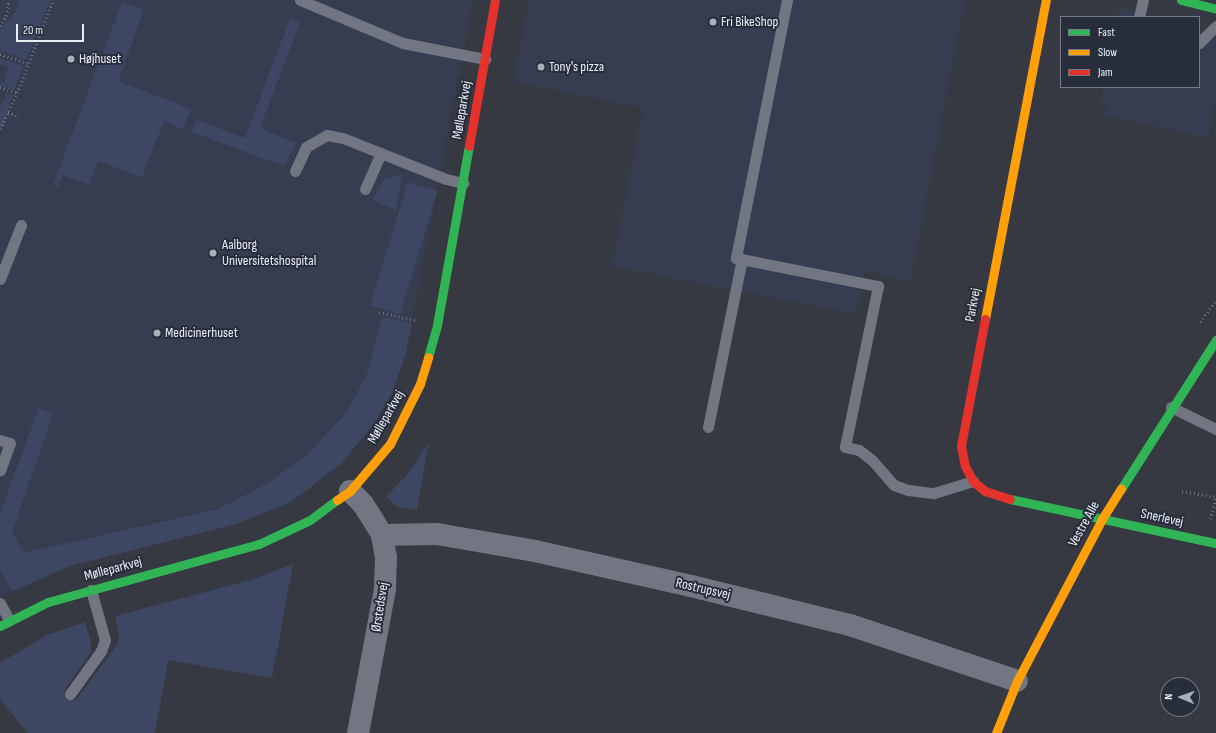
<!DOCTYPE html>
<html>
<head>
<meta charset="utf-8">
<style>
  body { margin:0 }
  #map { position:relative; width:1216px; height:733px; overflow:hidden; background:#363942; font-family:"Sofia Sans Condensed",sans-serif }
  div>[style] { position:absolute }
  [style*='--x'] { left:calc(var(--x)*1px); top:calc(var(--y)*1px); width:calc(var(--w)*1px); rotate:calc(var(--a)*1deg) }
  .built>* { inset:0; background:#363d51 }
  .green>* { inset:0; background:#3d4763; transform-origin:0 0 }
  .path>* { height:2.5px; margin-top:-1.25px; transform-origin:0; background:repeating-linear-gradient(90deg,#6d707b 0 1px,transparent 0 4px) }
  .lane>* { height:11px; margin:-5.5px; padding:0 5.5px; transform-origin:5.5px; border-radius:5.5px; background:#727683 }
  .street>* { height:22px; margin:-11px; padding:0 11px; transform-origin:11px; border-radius:11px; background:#727683 }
  .fast>* { height:9px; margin:-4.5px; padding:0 4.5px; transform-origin:4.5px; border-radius:4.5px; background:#30b455 }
  .slow>* { height:9px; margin:-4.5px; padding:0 4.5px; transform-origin:4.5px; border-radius:4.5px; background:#ff9f0a }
  .jam>* { height:9px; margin:-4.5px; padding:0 4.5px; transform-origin:4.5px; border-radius:4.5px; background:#e5322d }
  .dots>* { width:11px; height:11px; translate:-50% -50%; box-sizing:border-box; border:2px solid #282d3c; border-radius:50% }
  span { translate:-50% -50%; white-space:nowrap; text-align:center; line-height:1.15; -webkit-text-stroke:4px #282d3c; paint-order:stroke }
  .poi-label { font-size:14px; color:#e9edf6 }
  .left { translate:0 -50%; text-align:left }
  .street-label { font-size:14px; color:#e9edf6 }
  .legend { position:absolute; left:1060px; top:16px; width:140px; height:72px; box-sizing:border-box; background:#282d3c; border:1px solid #757a86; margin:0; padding:5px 7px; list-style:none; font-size:12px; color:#e9edf6 }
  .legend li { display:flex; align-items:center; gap:8px; height:20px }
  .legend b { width:20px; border:1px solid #757a86 }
  .north { position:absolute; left:1160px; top:677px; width:40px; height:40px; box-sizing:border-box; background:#282d3c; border:1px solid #757a86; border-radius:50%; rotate:272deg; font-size:11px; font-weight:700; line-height:16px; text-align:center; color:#e9edf6 }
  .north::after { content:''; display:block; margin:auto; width:14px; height:18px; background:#aaaeb7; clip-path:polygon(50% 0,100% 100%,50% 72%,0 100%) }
  .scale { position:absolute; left:16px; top:24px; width:68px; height:18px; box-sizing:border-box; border:2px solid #e9edf6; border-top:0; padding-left:5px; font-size:12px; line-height:14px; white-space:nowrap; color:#e9edf6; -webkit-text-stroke:3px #282d3c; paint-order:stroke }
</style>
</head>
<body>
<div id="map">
  <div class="built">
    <div style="clip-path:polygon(0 0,473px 0,406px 353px,392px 393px,375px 422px,342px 463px,291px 502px,236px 524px,70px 566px,0 598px)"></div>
    <div style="clip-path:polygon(529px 0,965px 0,910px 281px,864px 272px,855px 314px,612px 266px,643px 108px,514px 82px)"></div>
    <div style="clip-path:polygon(1119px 8px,1154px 17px,1118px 17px)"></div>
    <div style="clip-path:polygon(1199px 29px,1216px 39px,1216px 106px,1214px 106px,1208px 137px,1105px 116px,1107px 104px,1101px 102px,1104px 87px,1199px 87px)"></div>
  </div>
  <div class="green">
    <div style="clip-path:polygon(19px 0,50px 0,26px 60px,0 50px,0 29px,16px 12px)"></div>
    <div style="clip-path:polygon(122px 2px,144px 10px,118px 81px,191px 109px,183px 129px,164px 121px,142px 177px,98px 161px,89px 185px,63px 175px,58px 187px,53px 185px)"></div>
    <div style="clip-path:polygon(290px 18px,300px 22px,260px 128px,296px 143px,284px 166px,192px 132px,197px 120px,245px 138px)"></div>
    <div style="clip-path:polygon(0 58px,23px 66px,14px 90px,0 85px,0 82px,4px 83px,9px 67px,0 64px)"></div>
    <div style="clip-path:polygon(6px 93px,13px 95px,0 132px,0 108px)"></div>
    <div style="clip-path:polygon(402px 174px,396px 210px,372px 200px,384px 179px)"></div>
    <div style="left:408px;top:182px;width:31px;height:129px;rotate:17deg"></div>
    <div style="clip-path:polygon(382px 317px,412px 323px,406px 353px,392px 393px,375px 422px,342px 463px,291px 502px,236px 524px,70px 566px,12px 591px,0 571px,0 513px,39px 408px,53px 414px,12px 532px,24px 553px,218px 509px,265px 485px,306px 456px,347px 412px,367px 374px)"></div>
    <div style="clip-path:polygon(429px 442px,417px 510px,398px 507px,386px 497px,405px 477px)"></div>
    <div style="clip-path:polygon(293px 564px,272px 678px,168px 660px,155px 733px,28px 733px,0 699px,0 663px,47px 635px,85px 622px,91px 642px,91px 652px,63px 692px,75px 701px,117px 645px,119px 635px,115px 616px,251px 580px)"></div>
  </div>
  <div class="path">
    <div style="--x:0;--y:26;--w:12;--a:-59"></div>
    <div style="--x:6;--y:16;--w:16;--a:-79"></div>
    <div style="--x:0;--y:54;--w:31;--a:19"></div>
    <div style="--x:0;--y:87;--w:18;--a:19"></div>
    <div style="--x:8;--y:112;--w:12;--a:20"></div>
    <div style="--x:0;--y:129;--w:40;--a:-65"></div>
    <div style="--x:17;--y:93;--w:100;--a:-68.8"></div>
    <div style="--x:379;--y:312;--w:37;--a:13"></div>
    <div style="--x:1200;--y:322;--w:27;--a:-54"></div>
    <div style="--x:1182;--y:491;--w:35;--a:10"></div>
    <div style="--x:1210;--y:519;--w:23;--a:-75"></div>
  </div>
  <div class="lane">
    <div style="--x:300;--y:0;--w:112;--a:22.7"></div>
    <div style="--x:403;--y:43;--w:84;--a:11"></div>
    <div style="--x:787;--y:0;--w:263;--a:101.2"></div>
    <div style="--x:736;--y:258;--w:145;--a:11.2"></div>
    <div style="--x:878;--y:286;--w:164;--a:101.6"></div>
    <div style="--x:845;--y:447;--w:14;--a:12"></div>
    <div style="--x:859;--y:450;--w:16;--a:38"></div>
    <div style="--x:872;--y:460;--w:33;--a:49"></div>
    <div style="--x:894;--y:485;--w:15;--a:20"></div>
    <div style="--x:908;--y:490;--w:26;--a:7"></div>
    <div style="--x:934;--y:493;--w:41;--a:-17.1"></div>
    <div style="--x:1139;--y:17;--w:17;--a:-77"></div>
    <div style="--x:1199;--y:43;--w:24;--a:-45"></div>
    <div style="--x:295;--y:171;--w:26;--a:-65"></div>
    <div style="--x:306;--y:147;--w:24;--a:-30"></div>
    <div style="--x:327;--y:135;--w:16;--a:11"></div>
    <div style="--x:343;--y:138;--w:111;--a:21.7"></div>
    <div style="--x:446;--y:179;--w:18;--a:13"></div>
    <div style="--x:365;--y:189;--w:39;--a:-66"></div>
    <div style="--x:0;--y:279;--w:58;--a:-68.7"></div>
    <div style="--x:1171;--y:407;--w:50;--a:26.1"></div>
    <div style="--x:708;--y:427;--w:171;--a:-78.6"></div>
    <div style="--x:0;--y:440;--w:10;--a:17"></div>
    <div style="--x:10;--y:443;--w:29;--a:110"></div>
    <div style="--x:0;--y:603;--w:19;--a:62"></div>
    <div style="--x:70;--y:694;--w:53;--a:-54.2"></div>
    <div style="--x:101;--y:651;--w:12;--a:-70"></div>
    <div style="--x:105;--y:640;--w:52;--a:-105.6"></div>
  </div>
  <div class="street">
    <div style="--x:350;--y:491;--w:18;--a:45"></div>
    <div style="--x:363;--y:504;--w:36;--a:58"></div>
    <div style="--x:382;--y:535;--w:23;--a:80"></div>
    <div style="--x:386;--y:558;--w:31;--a:92"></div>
    <div style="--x:385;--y:589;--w:147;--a:100.6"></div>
    <div style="--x:382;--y:535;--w:55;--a:-1"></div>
    <div style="--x:437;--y:534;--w:99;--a:9.8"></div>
    <div style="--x:535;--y:551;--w:160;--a:12.6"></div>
    <div style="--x:691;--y:586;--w:164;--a:13.8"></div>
    <div style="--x:850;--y:625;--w:176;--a:18.5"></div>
  </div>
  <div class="fast">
    <div style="--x:1181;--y:0;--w:36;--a:14"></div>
    <div style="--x:428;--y:357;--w:33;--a:-74"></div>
    <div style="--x:437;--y:325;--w:182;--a:-79.9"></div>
    <div style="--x:1121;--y:489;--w:177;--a:-57.5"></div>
    <div style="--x:1010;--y:499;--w:211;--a:12.1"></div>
    <div style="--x:0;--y:626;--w:54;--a:-26.6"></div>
    <div style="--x:48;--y:602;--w:219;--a:-15.4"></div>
    <div style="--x:259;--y:544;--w:56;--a:-25.2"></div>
    <div style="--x:310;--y:520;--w:34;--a:-37"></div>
  </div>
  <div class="slow">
    <div style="--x:985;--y:319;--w:325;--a:-79.2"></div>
    <div style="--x:337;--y:500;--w:16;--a:-35"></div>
    <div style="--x:350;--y:491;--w:62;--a:-49.6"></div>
    <div style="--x:390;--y:444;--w:67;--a:-63.4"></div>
    <div style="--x:420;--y:384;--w:28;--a:-73"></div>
    <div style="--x:996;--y:733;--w:56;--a:-68"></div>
    <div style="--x:1017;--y:681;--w:183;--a:-62.3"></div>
    <div style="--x:1102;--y:519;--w:36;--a:-58"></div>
  </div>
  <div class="jam">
    <div style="--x:469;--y:146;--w:148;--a:-79.9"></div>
    <div style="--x:985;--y:319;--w:129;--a:100.7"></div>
    <div style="--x:961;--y:446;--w:20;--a:79"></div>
    <div style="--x:965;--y:466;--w:17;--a:62"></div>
    <div style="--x:973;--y:481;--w:16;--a:40"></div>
    <div style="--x:985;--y:491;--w:26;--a:18"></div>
  </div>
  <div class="dots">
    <div style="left:713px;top:22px;background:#aaaeb7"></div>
    <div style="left:71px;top:59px;background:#aaaeb7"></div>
    <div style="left:541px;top:67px;background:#aaaeb7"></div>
    <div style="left:213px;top:253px;background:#aaaeb7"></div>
    <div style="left:157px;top:333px;background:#aaaeb7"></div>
  </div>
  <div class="poi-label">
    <span class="left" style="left:721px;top:22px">Fri BikeShop</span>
    <span class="left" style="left:79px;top:59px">Højhuset</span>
    <span class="left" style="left:549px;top:67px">Tony's pizza</span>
    <span class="left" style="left:222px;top:253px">Aalborg<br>Universitetshospital</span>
    <span class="left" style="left:165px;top:333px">Medicinerhuset</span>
  </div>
  <div class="street-label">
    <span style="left:462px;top:110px;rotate:-80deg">Mølleparkvej</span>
    <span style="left:973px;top:305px;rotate:-79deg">Parkvej</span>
    <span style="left:386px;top:417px;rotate:-60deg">Mølleparkvej</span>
    <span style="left:1162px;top:518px;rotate:12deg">Snerlevej</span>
    <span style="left:1084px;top:524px;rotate:-61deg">Vestre Alle</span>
    <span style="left:113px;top:569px;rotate:-15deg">Mølleparkvej</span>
    <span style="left:703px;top:589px;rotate:13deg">Rostrupsvej</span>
    <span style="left:380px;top:607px;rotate:-81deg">Ørstedsvej</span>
  </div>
  <ul class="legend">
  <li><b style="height:5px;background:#30b455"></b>Fast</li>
  <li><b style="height:5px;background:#ff9f0a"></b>Slow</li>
  <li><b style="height:5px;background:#e5322d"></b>Jam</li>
  </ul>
  <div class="north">N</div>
  <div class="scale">20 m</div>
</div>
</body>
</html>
